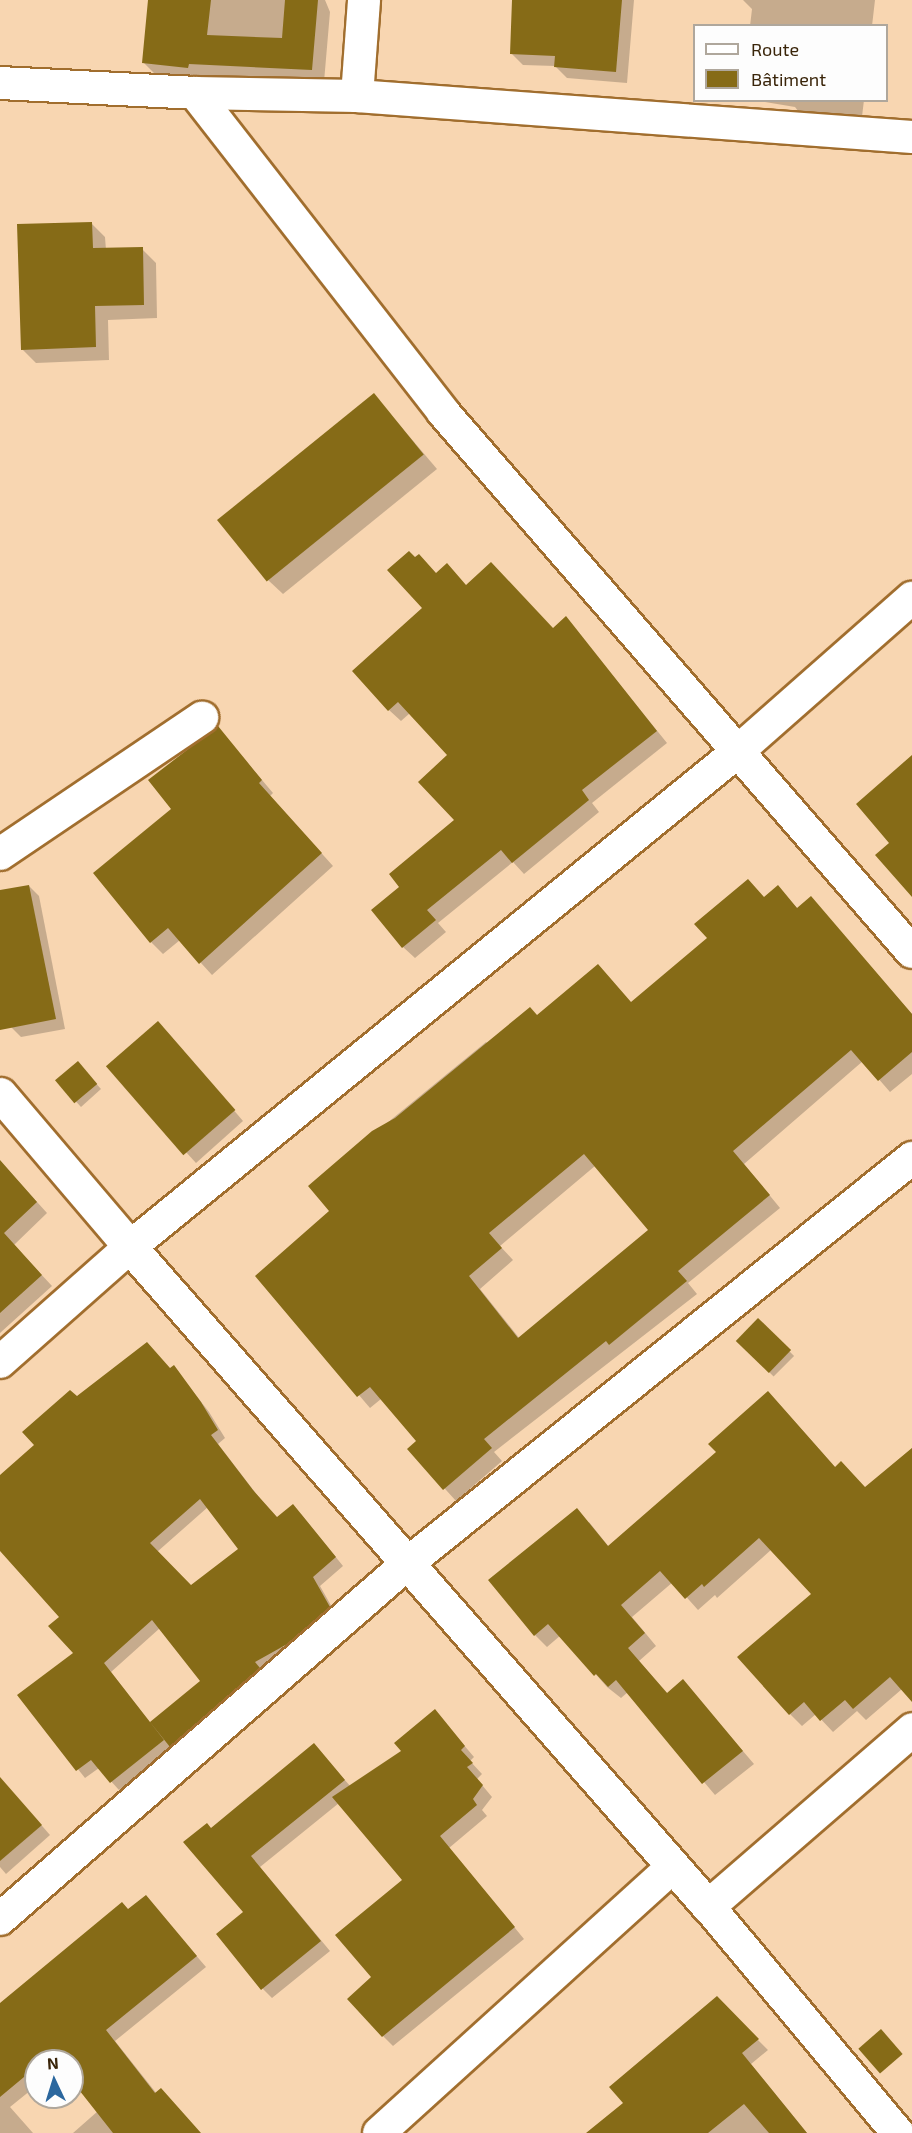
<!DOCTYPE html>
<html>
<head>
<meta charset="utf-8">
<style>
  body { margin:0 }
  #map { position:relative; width:912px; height:2133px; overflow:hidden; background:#f8d6b1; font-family:"Exo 2",sans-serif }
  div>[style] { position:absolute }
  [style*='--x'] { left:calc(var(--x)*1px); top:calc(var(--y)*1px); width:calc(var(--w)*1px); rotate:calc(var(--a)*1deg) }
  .shadow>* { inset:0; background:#0003; transform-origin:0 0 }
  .building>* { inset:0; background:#866b17; transform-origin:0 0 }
  .roads { filter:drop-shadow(2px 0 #a16e2e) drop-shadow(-2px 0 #a16e2e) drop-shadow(0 2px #a16e2e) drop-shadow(0 -2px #a16e2e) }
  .minor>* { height:32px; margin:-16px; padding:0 16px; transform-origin:16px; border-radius:16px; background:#fff }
  .tertiary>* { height:33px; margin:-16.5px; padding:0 16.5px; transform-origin:16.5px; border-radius:16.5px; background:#fff }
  span { translate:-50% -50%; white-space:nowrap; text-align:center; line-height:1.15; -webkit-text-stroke:6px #fdfdfd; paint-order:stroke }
  .legend { position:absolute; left:693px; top:24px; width:195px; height:78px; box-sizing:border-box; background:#fdfdfd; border:2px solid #afa79c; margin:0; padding:8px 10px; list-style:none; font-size:18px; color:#3a250a }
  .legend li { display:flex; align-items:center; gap:12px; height:30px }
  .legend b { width:30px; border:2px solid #afa79c }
  .north { position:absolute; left:24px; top:2049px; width:60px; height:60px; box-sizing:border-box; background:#fdfdfd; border:2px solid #afa79c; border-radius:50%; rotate:356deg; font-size:16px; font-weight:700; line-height:24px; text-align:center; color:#3a250a }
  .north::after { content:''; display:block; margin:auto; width:21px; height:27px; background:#2b679e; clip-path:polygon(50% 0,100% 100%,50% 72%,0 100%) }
</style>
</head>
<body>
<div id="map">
  <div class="shadow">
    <div style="clip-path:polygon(150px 0,325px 0,330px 12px,324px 82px,201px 75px,200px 80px,156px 75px,143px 62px)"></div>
    <div style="clip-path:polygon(514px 0,634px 0,627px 83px,567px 78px,555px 66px,523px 65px,511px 53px)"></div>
    <div style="clip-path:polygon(743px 0,875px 0,872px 26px,750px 26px,752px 9px)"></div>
    <div style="clip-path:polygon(753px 100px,864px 100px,861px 125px,806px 121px,795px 107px)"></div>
    <div style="clip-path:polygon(91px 223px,105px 237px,106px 250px,142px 249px,156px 263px,157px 318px,108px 320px,109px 360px,36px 363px,22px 349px)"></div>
    <div style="clip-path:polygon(374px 395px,437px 469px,283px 594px,268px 580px)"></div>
    <div style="clip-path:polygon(437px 574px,553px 629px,566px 618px,667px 743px,592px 803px,599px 812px,524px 874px,513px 862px,438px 923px,446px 932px,415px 958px,403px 947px,401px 887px,457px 820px,449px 755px,410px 713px,401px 721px,389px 710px)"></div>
    <div style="clip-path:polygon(218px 728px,273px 793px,270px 796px,333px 866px,212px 975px,180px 940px,163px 954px,151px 942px,173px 809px)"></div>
    <div style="clip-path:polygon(29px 886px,39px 896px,65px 1029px,21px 1037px,11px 1027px,0 970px,0 892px)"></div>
    <div style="clip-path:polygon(evenodd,777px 887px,798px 909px,811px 898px,912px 1014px,912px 1074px,890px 1092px,863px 1061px,744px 1164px,780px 1208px,688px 1283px,697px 1294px,494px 1452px,502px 1461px,456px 1501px,409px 1449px,418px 1441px,381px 1399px,370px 1408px,257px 1276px,331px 1211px,310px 1186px,486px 1042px,489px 1045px,538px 1017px,632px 1004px,777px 887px,595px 1166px,650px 1230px,520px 1339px,480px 1289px,513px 1260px,500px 1246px,595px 1166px)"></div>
    <div style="clip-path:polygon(167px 1032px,243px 1121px,196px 1163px,109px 1068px)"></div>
    <div style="clip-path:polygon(82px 1068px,101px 1089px,81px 1107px,57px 1081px)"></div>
    <div style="clip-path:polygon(0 1161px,47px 1213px,14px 1245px,52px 1286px,0 1333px)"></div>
    <div style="left:758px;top:1320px;width:51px;height:29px;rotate:45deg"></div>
    <div style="clip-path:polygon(evenodd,174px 1367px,209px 1412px,225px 1438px,218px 1444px,261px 1500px,277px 1518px,301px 1514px,343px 1566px,320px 1586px,337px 1616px,179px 1754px,173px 1747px,119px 1790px,99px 1768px,85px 1778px,19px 1695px,75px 1653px,61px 1618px,0 1548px,0 1477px,36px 1445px,77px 1398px,174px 1367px,208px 1507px,240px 1550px,191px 1587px,157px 1552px,208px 1507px,174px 1367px,160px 1628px,203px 1681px,151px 1724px,111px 1672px,160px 1628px)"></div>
    <div style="clip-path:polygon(780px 1405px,836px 1468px,865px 1489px,912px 1448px,912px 1699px,902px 1689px,866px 1720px,857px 1711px,833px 1732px,816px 1714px,802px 1726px,790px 1714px,814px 1594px,772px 1549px,717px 1598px,715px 1595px,698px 1610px,673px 1582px,632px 1617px,656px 1646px,639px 1661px,668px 1694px,683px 1681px,754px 1764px,715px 1795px,628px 1692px,621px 1698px,607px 1687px,561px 1635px,547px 1647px,535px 1635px,589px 1522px,609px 1547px)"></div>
    <div style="clip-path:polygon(435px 1711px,474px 1757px,470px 1761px,482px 1774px,477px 1779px,492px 1797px,482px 1810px,487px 1816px,449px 1848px,524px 1939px,393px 2046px,383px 2036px,373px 1978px,404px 1881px,339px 1803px,260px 1867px,330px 1951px,272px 1998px,263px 1989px,245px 1913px,211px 1829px,314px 1745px,351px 1787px,404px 1751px)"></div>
    <div style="clip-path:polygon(0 1778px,50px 1835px,6px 1874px,0 1867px)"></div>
    <div style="clip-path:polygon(146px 1897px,206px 1967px,115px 2041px,157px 2094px,200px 2133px,73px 2133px,98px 2111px,72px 2078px,72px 2061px,36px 2061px,36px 2086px,10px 2107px,33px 2133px,0 2133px,0 2005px)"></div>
    <div style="clip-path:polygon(716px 1998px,768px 2050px,751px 2064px,807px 2133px,589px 2133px,625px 2103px)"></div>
  </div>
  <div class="building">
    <div style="clip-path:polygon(148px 0,211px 0,207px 35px,282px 38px,285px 0,318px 0,312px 70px,189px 64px,188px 68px,142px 63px)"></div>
    <div style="clip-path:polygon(512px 0,622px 0,616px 72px,554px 67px,555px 56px,510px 54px)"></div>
    <div style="clip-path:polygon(92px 222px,93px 248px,143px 247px,144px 305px,95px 306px,96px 347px,21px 350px,17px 224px)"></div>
    <div style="left:374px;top:393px;width:79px;height:202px;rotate:51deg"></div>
    <div style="clip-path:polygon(409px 551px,415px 557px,419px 554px,436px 573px,447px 563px,466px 585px,491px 562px,553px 628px,566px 616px,657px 731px,582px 790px,589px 800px,512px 863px,501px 850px,427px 910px,436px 920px,402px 948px,371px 910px,399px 887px,389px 874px,454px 820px,418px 782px,447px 755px,398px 702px,388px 711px,352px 671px,422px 608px,387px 570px)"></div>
    <div style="clip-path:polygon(218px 726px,262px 780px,259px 783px,322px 853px,199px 964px,168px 928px,150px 943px,93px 873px,171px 809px,148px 780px)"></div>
    <div style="clip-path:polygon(912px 755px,912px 897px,875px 855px,889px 843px,856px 804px)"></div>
    <div style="clip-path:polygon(evenodd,748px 879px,764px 897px,778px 885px,797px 908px,811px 896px,912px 1014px,912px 1052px,878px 1081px,851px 1050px,733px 1151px,770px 1195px,678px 1271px,687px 1281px,609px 1345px,606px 1341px,484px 1439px,492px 1448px,443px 1490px,407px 1449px,416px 1441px,370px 1387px,357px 1397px,255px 1276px,329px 1211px,308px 1186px,372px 1131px,395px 1118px,530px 1007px,537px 1015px,598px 964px,631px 1002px,707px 938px,694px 924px,748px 879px,584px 1154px,648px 1230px,518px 1338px,469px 1276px,502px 1248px,489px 1233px,584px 1154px)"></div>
    <div style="clip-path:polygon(29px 885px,56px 1019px,0 1030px,0 890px)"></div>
    <div style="left:158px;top:1021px;width:118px;height:69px;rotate:49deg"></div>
    <div style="left:78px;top:1061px;width:30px;height:30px;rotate:50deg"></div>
    <div style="clip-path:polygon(0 1160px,37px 1202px,4px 1233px,42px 1275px,0 1313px)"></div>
    <div style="left:758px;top:1318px;width:46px;height:32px;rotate:44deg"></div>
    <div style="clip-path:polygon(evenodd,147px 1342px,170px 1368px,174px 1365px,201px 1402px,218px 1430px,211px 1435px,253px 1490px,277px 1517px,293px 1504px,336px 1557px,313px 1577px,330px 1607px,289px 1643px,255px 1662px,260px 1668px,170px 1747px,150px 1722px,200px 1681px,152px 1620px,104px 1663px,164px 1740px,110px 1783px,91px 1760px,76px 1771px,17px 1695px,73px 1653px,48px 1626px,59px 1617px,0 1551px,0 1475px,34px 1445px,22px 1432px,70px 1390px,77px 1396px,147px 1342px,200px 1499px,238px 1549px,191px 1585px,150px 1543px,200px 1499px)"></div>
    <div style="clip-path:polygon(768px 1391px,835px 1467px,841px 1461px,865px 1487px,912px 1448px,912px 1702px,890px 1677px,853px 1709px,845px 1700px,820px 1721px,804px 1702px,789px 1715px,737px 1657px,811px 1594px,759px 1538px,704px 1587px,702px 1584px,685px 1599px,660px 1571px,621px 1605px,645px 1633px,628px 1648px,667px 1693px,683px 1679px,743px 1751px,702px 1784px,616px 1680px,608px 1687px,596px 1674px,594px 1676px,548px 1624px,534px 1636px,488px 1580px,577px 1508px,608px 1546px,716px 1452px,708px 1444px)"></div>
    <div style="clip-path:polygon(435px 1709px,465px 1746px,461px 1750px,473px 1763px,467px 1767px,483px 1785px,473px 1799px,477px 1805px,440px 1836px,515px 1927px,382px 2037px,347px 1999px,371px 1977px,335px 1935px,402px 1880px,332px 1797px,401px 1751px,394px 1743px)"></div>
    <div style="clip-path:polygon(314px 1743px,345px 1780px,251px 1856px,321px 1941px,261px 1990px,216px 1934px,243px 1912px,183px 1842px,207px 1823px,211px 1828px)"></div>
    <div style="clip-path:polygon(0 1777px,42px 1825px,0 1861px)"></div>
    <div style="clip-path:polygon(146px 1895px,197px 1956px,106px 2030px,155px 2093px,161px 2088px,201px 2133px,113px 2133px,72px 2081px,72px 2061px,56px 2061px,51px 2054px,36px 2061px,36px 2067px,0 2097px,0 2003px,122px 1902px,128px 1909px)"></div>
    <div style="clip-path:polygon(717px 1996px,759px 2039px,742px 2053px,807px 2133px,769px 2133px,744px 2104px,708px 2133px,586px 2133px,623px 2103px,609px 2087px)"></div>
    <div style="left:881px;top:2029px;width:33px;height:30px;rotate:49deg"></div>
  </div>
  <div class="roads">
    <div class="minor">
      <div style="--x:0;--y:83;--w:195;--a:2.9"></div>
      <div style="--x:357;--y:96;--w:96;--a:-85.8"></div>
      <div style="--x:912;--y:137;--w:557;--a:-175.78"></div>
      <div style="--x:357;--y:96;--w:162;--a:-178.9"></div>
      <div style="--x:195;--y:93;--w:404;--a:52.1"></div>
      <div style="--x:443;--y:412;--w:715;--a:49.03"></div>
      <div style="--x:0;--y:854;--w:244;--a:-34"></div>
      <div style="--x:0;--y:1362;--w:174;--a:-41.5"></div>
      <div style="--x:130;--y:1247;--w:782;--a:-39.19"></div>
      <div style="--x:736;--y:753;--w:235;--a:-41.4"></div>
      <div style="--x:708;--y:1906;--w:296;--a:50.1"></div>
      <div style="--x:0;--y:1919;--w:541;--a:-41.11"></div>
      <div style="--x:408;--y:1563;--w:647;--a:-38.78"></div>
      <div style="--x:379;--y:2133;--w:397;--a:-42.2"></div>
    </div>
    <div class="tertiary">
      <div style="--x:0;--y:1094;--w:201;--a:49.6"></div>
      <div style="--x:130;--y:1247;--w:877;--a:48.75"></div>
      <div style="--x:708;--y:1906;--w:270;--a:-40.9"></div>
    </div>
  </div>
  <ul class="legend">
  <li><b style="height:8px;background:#fff"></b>Route</li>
  <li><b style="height:16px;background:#866b17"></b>Bâtiment</li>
  </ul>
  <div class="north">N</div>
</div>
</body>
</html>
